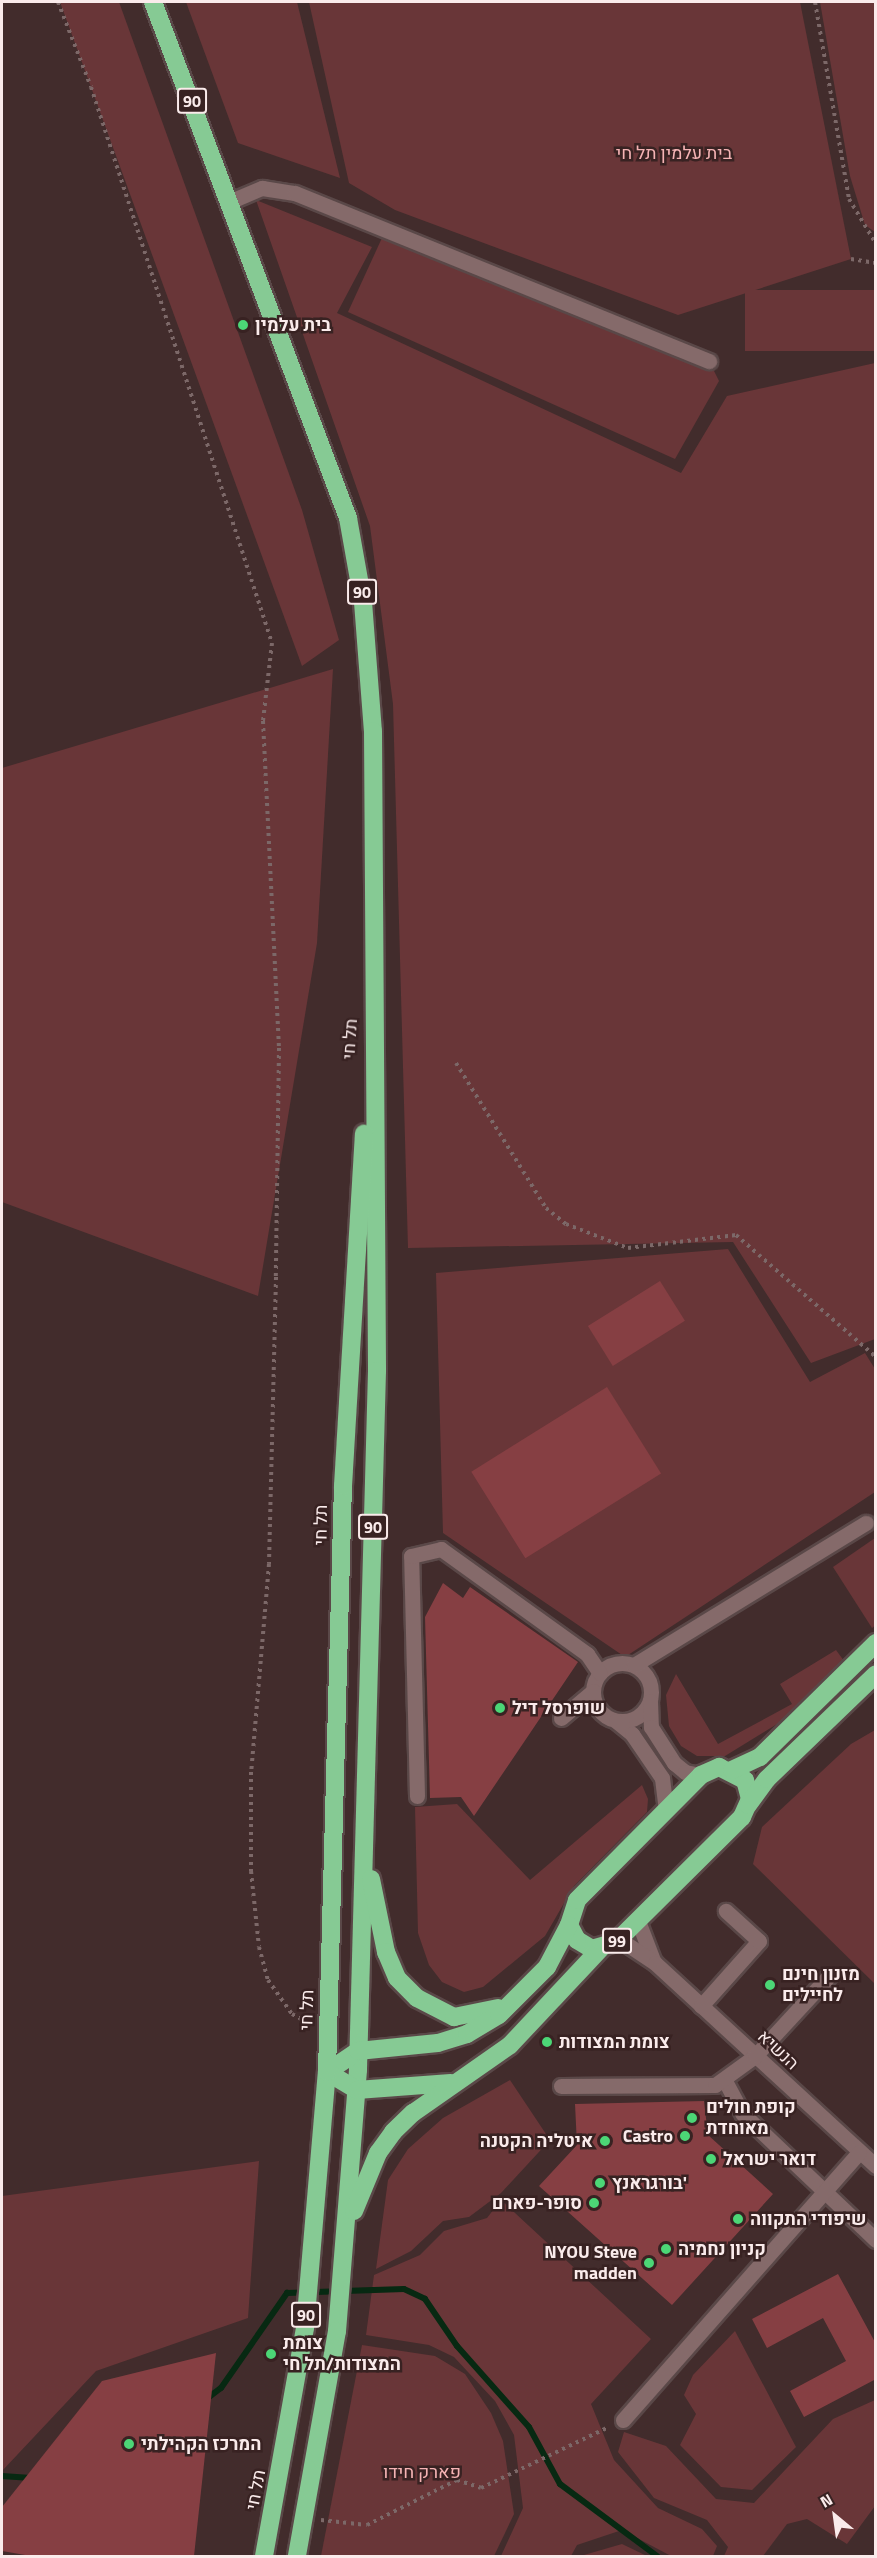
<!DOCTYPE html>
<html>
<head>
<meta charset="utf-8">
<style>
  body { margin:0 }
  #map { position:relative; width:877px; height:2558px; overflow:hidden; background:#422c2c; font-family:"Titillium Web",Heebo,sans-serif }
  div>[style] { position:absolute }
  [style*='--x'] { left:calc(var(--x)*1px); top:calc(var(--y)*1px); width:calc(var(--w)*1px); rotate:calc(var(--a)*1deg) }
  .green>* { inset:0; background:#693638; transform-origin:0 0 }
  .stream>* { height:6px; margin:-3px; padding:0 3px; transform-origin:3px; border-radius:3px; background:#072912 }
  .building>* { inset:0; background:#863f43; transform-origin:0 0 }
  .path>* { height:4px; margin-top:-2px; transform-origin:0; background:repeating-linear-gradient(90deg,#7c6868 0 3px,transparent 0 7.5px) }
  .roads { filter:drop-shadow(2px 0 #5a4848) drop-shadow(-2px 0 #5a4848) drop-shadow(0 2px #5a4848) drop-shadow(0 -2px #5a4848) }
  .minor>* { height:15px; margin:-7.5px; padding:0 7.5px; transform-origin:7.5px; border-radius:7.5px; background:#856a6a }
  .minor>.ring { margin:-7.5px; padding:0; box-sizing:content-box; background:none; border:15px solid #856a6a; border-radius:50% }
  .highway>* { height:18px; margin:-9px; padding:0 9px; transform-origin:9px; border-radius:9px; background:#86ca94 }
  .dots>* { width:16px; height:16px; translate:-50% -50%; box-sizing:border-box; border:3px solid #382222; border-radius:50% }
  span { translate:-50% -50%; white-space:nowrap; text-align:center; line-height:1.15; -webkit-text-stroke:5px #382222; paint-order:stroke }
  .shield-label span { padding:2px 4px; background:#382222; border:2px solid; border-radius:4px; -webkit-text-stroke-width:0 }
  .shield-label { font-size:16px; color:#faebeb; font-weight:700 }
  .park-label { font-size:18px; color:#f5b3b4 }
  .poi-label { font-size:18px; color:#faebeb; font-weight:700 }
  .left { translate:0 -50%; text-align:left }
  .right { translate:-100% -50%; text-align:right }
  .street-label { font-size:18px; color:#faebeb }
  .frame { position:absolute; inset:0; border:3px solid #faebeb; pointer-events:none }
  .north { position:absolute; left:805px; top:2486px; width:60px; height:60px; -webkit-text-stroke:4px #382222; paint-order:stroke; rotate:331deg; font-size:16px; font-weight:700; line-height:24px; text-align:center; color:#faebeb }
  .north::after { content:''; display:block; margin:auto; width:21px; height:27px; background:#faebeb; clip-path:polygon(50% 0,100% 100%,50% 72%,0 100%) }
</style>
</head>
<body>
<div id="map">
  <div class="green">
    <div style="clip-path:polygon(60px 2px,119px 2px,302px 510px,339px 640px,302px 666px)"></div>
    <div style="clip-path:polygon(186px 2px,297px 2px,340px 178px,238px 143px)"></div>
    <div style="clip-path:polygon(309px 2px,800px 2px,851px 259px,678px 315px,395px 210px,349px 183px)"></div>
    <div style="clip-path:polygon(820px 2px,875px 2px,875px 232px,865px 225px,850px 176px)"></div>
    <div style="clip-path:polygon(256px 200px,372px 247px,337px 313px,681px 473px,727px 396px,875px 363px,875px 1339px,811px 1363px,733px 1242px,408px 1248px,393px 704px,370px 526px)"></div>
    <div style="clip-path:polygon(387px 227px,709px 361px,719px 381px,675px 459px,348px 312px)"></div>
    <div style="left:875px;top:290px;width:61px;height:130px;rotate:90deg"></div>
    <div style="clip-path:polygon(333px 669px,317px 943px,258px 1296px,2px 1202px,2px 768px)"></div>
    <div style="clip-path:polygon(728px 1249px,810px 1382px,865px 1353px,875px 1369px,875px 1492px,625px 1657px,443px 1533px,436px 1273px)"></div>
    <div style="clip-path:polygon(875px 1538px,876px 1625px,872px 1628px,833px 1567px)"></div>
    <div style="clip-path:polygon(836px 1650px,847px 1665px,805px 1707px,725px 1756px,697px 1756px,681px 1746px,669px 1726px,666px 1695px,676px 1674px,718px 1744px,792px 1704px,780px 1684px)"></div>
    <div style="clip-path:polygon(875px 1730px,875px 1984px,753px 1864px,762px 1827px,851px 1744px)"></div>
    <div style="clip-path:polygon(642px 1785px,648px 1799px,647px 1812px,574px 1886px,545px 1936px,483px 1987px,464px 1992px,442px 1982px,429px 1965px,418px 1933px,415px 1807px,457px 1804px,530px 1880px)"></div>
    <div style="clip-path:polygon(510px 2080px,550px 2140px,501px 2193px,469px 2217px,443px 2221px,411px 2251px,376px 2269px,388px 2180px,408px 2149px,443px 2118px)"></div>
    <div style="clip-path:polygon(259px 2161px,248px 2318px,96px 2371px,2px 2471px,2px 2196px)"></div>
    <div style="clip-path:polygon(501px 2200px,651px 2339px,591px 2404px,614px 2460px,658px 2508px,702px 2529px,717px 2546px,713px 2556px,671px 2556px,622px 2530px,577px 2545px,571px 2556px,501px 2556px,523px 2508px,514px 2435px,495px 2401px,454px 2357px,429px 2345px,366px 2335px,374px 2275px,420px 2255px,444px 2231px,487px 2218px)"></div>
    <div style="clip-path:polygon(735px 2331px,796px 2447px,752px 2490px,721px 2487px,680px 2445px,696px 2414px,684px 2395px,693px 2375px)"></div>
    <div style="clip-path:polygon(362px 2345px,435px 2356px,465px 2374px,491px 2413px,503px 2441px,514px 2514px,494px 2556px,321px 2556px)"></div>
    <div style="clip-path:polygon(875px 2400px,875px 2506px,847px 2544px,807px 2519px,787px 2524px,763px 2556px,724px 2556px,728px 2547px,707px 2520px,654px 2498px,618px 2452px,624px 2432px,666px 2446px,716px 2499px,754px 2503px,833px 2419px)"></div>
    <div style="clip-path:polygon(622px 2544px,647px 2556px,583px 2556px,584px 2555px)"></div>
  </div>
  <div class="stream">
    <div style="--x:205;--y:2400;--w:20;--a:-37"></div>
    <div style="--x:221;--y:2388;--w:116;--a:-55.2"></div>
    <div style="--x:287;--y:2293;--w:117;--a:-2"></div>
    <div style="--x:404;--y:2289;--w:23;--a:25"></div>
    <div style="--x:425;--y:2299;--w:57;--a:55.8"></div>
    <div style="--x:457;--y:2346;--w:108;--a:48.4"></div>
    <div style="--x:529;--y:2427;--w:65;--a:61.5"></div>
    <div style="--x:560;--y:2484;--w:121;--a:36.6"></div>
    <div style="--x:2;--y:2476;--w:29;--a:4"></div>
  </div>
  <div class="building">
    <div style="left:660px;top:1281px;width:47px;height:85px;rotate:58deg"></div>
    <div style="left:607px;top:1387px;width:102px;height:160px;rotate:58deg"></div>
    <div style="clip-path:polygon(443px 1583px,463px 1598px,470px 1587px,578px 1662px,474px 1816px,461px 1797px,430px 1798px,425px 1617px)"></div>
    <div style="clip-path:polygon(704px 2101px,708px 2135px,773px 2194px,672px 2305px,539px 2186px,577px 2145px,575px 2104px)"></div>
    <div style="clip-path:polygon(838px 2274px,876px 2344px,876px 2379px,804px 2417px,790px 2391px,846px 2361px,823px 2318px,767px 2348px,752px 2319px)"></div>
    <div style="clip-path:polygon(216px 2353px,194px 2556px,31px 2556px,2px 2551px,2px 2507px,102px 2381px)"></div>
  </div>
  <div class="path">
    <div style="--x:58;--y:2;--w:91;--a:68.8"></div>
    <div style="--x:91;--y:87;--w:585;--a:71.97"></div>
    <div style="--x:272;--y:643;--w:79;--a:96.6"></div>
    <div style="--x:263;--y:721;--w:327;--a:87.2"></div>
    <div style="--x:279;--y:1048;--w:229;--a:90.8"></div>
    <div style="--x:276;--y:1277;--w:287;--a:91.4"></div>
    <div style="--x:269;--y:1564;--w:209;--a:94.9"></div>
    <div style="--x:251;--y:1772;--w:99;--a:90"></div>
    <div style="--x:251;--y:1871;--w:76;--a:84"></div>
    <div style="--x:259;--y:1947;--w:34;--a:75"></div>
    <div style="--x:268;--y:1980;--w:42;--a:54.8"></div>
    <div style="--x:292;--y:2014;--w:21;--a:29"></div>
    <div style="--x:815;--y:2;--w:200;--a:80.2"></div>
    <div style="--x:849;--y:199;--w:52;--a:59"></div>
    <div style="--x:851;--y:259;--w:25;--a:9"></div>
    <div style="--x:456;--y:1063;--w:171;--a:58.2"></div>
    <div style="--x:546;--y:1208;--w:26;--a:39"></div>
    <div style="--x:566;--y:1224;--w:66;--a:21.2"></div>
    <div style="--x:628;--y:1248;--w:109;--a:-6.9"></div>
    <div style="--x:736;--y:1235;--w:186;--a:41.1"></div>
    <div style="--x:321;--y:2520;--w:46;--a:6.2"></div>
    <div style="--x:367;--y:2525;--w:101;--a:-26.6"></div>
    <div style="--x:457;--y:2480;--w:25;--a:18"></div>
    <div style="--x:481;--y:2488;--w:142;--a:-25.5"></div>
  </div>
  <div class="roads">
    <div class="minor">
      <div style="--x:231;--y:201;--w:34;--a:-23"></div>
      <div style="--x:262;--y:188;--w:33;--a:9"></div>
      <div style="--x:295;--y:193;--w:447;--a:22.1"></div>
      <div class="ring" style="left:593px;top:1663px;width:43px;height:43px"></div>
      <div style="--x:634;--y:1665;--w:272;--a:-31.5"></div>
      <div style="--x:650;--y:1701;--w:26;--a:88"></div>
      <div style="--x:651;--y:1727;--w:43;--a:57.4"></div>
      <div style="--x:674;--y:1763;--w:14;--a:39"></div>
      <div style="--x:685;--y:1772;--w:16;--a:11"></div>
      <div style="--x:561;--y:1718;--w:42;--a:-40.2"></div>
      <div style="--x:616;--y:1721;--w:21;--a:39"></div>
      <div style="--x:632;--y:1734;--w:53;--a:55.7"></div>
      <div style="--x:662;--y:1778;--w:32;--a:83"></div>
      <div style="--x:417;--y:1796;--w:240;--a:-91.4"></div>
      <div style="--x:411;--y:1556;--w:31;--a:-13"></div>
      <div style="--x:441;--y:1549;--w:180;--a:35.7"></div>
      <div style="--x:587;--y:1654;--w:23;--a:56"></div>
      <div style="--x:638;--y:1921;--w:42;--a:69"></div>
      <div style="--x:619;--y:1939;--w:43;--a:33.7"></div>
      <div style="--x:655;--y:1963;--w:300;--a:42.6"></div>
      <div style="--x:701;--y:2006;--w:87;--a:-48.3"></div>
      <div style="--x:759;--y:1941;--w:45;--a:-137.7"></div>
      <div style="--x:724;--y:2079;--w:40;--a:62"></div>
      <div style="--x:743;--y:2114;--w:183;--a:43.5"></div>
      <div style="--x:561;--y:2086;--w:154;--a:-0.4"></div>
      <div style="--x:715;--y:2085;--w:49;--a:-35.9"></div>
      <div style="--x:755;--y:2056;--w:108;--a:-47.3"></div>
      <div style="--x:623;--y:2420;--w:357;--a:-48.6"></div>
    </div>
    <div class="highway">
      <div style="--x:153;--y:2;--w:552;--a:69.3"></div>
      <div style="--x:348;--y:518;--w:85;--a:79.9"></div>
      <div style="--x:363;--y:602;--w:129;--a:85.6"></div>
      <div style="--x:373;--y:731;--w:640;--a:89.64"></div>
      <div style="--x:377;--y:1371;--w:699;--a:91.56"></div>
      <div style="--x:358;--y:2070;--w:262;--a:94.6"></div>
      <div style="--x:337;--y:2331;--w:229;--a:100.1"></div>
      <div style="--x:719;--y:1767;--w:29;--a:27"></div>
      <div style="--x:745;--y:1780;--w:20;--a:75"></div>
      <div style="--x:750;--y:1799;--w:20;--a:114"></div>
      <div style="--x:742;--y:1817;--w:177;--a:135.2"></div>
      <div style="--x:616;--y:1942;--w:25;--a:164"></div>
      <div style="--x:592;--y:1949;--w:17;--a:-149"></div>
      <div style="--x:577;--y:1940;--w:17;--a:-118"></div>
      <div style="--x:569;--y:1925;--w:26;--a:-72"></div>
      <div style="--x:577;--y:1900;--w:176;--a:-45.2"></div>
      <div style="--x:701;--y:1775;--w:20;--a:-24"></div>
      <div style="--x:732;--y:1770;--w:31;--a:-25"></div>
      <div style="--x:760;--y:1757;--w:163;--a:-44.5"></div>
      <div style="--x:748;--y:1805;--w:32;--a:-54"></div>
      <div style="--x:767;--y:1779;--w:151;--a:-43.9"></div>
      <div style="--x:371;--y:1879;--w:75;--a:78.4"></div>
      <div style="--x:386;--y:1952;--w:28;--a:67"></div>
      <div style="--x:397;--y:1978;--w:28;--a:45"></div>
      <div style="--x:417;--y:1998;--w:42;--a:27.2"></div>
      <div style="--x:454;--y:2017;--w:45;--a:-11.6"></div>
      <div style="--x:327;--y:2072;--w:37;--a:-34"></div>
      <div style="--x:358;--y:2051;--w:80;--a:-5.7"></div>
      <div style="--x:438;--y:2043;--w:30;--a:-17"></div>
      <div style="--x:467;--y:2034;--w:37;--a:-31"></div>
      <div style="--x:499;--y:2015;--w:68;--a:-45"></div>
      <div style="--x:547;--y:1967;--w:47;--a:-62.4"></div>
      <div style="--x:327;--y:2072;--w:35;--a:31"></div>
      <div style="--x:357;--y:2090;--w:94;--a:-4.3"></div>
      <div style="--x:354;--y:2211;--w:63;--a:-67.5"></div>
      <div style="--x:378;--y:2153;--w:26;--a:-54"></div>
      <div style="--x:393;--y:2132;--w:28;--a:-44"></div>
      <div style="--x:413;--y:2113;--w:118;--a:-35"></div>
      <div style="--x:510;--y:2045;--w:132;--a:-46.8"></div>
      <div style="--x:264;--y:2556;--w:233;--a:-79.8"></div>
      <div style="--x:305;--y:2327;--w:256;--a:-85.1"></div>
      <div style="--x:327;--y:2072;--w:586;--a:-88.44"></div>
      <div style="--x:343;--y:1486;--w:353;--a:-86.6"></div>
    </div>
  </div>
  <div class="dots">
    <div style="left:243px;top:325px;background:#4cd676"></div>
    <div style="left:500px;top:1708px;background:#4cd676"></div>
    <div style="left:770px;top:1985px;background:#4cd676"></div>
    <div style="left:547px;top:2042px;background:#4cd676"></div>
    <div style="left:692px;top:2118px;background:#4cd676"></div>
    <div style="left:685px;top:2136px;background:#4cd676"></div>
    <div style="left:605px;top:2141px;background:#4cd676"></div>
    <div style="left:711px;top:2159px;background:#4cd676"></div>
    <div style="left:600px;top:2183px;background:#4cd676"></div>
    <div style="left:594px;top:2203px;background:#4cd676"></div>
    <div style="left:738px;top:2219px;background:#4cd676"></div>
    <div style="left:666px;top:2249px;background:#4cd676"></div>
    <div style="left:649px;top:2263px;background:#4cd676"></div>
    <div style="left:271px;top:2354px;background:#4cd676"></div>
    <div style="left:129px;top:2444px;background:#4cd676"></div>
  </div>
  <div class="shield-label">
    <span style="left:192px;top:101px">90</span>
    <span style="left:362px;top:592px">90</span>
    <span style="left:373px;top:1527px">90</span>
    <span style="left:617px;top:1941px">99</span>
    <span style="left:306px;top:2315px">90</span>
  </div>
  <div class="park-label">
    <span style="left:674px;top:153px">בית עלמין תל חי</span>
    <span style="left:422px;top:2472px">פארק חידו</span>
  </div>
  <div class="poi-label">
    <span class="left" style="left:255px;top:325px">בית עלמין</span>
    <span class="left" style="left:512px;top:1708px">שופרסל דיל</span>
    <span class="left" style="left:782px;top:1985px">מזנון חינם<br>לחיילים</span>
    <span class="left" style="left:559px;top:2042px">צומת המצודות</span>
    <span class="left" style="left:706px;top:2118px">קופת חולים<br>מאוחדת</span>
    <span class="right" style="left:673px;top:2136px">Castro</span>
    <span class="right" style="left:593px;top:2141px">איטליה הקטנה</span>
    <span class="left" style="left:723px;top:2159px">דואר ישראל</span>
    <span class="left" style="left:612px;top:2183px">בורגראנץ'</span>
    <span class="right" style="left:582px;top:2203px">סופר-פארם</span>
    <span class="left" style="left:750px;top:2219px">שיפודי התקווה</span>
    <span class="left" style="left:678px;top:2249px">קניון נחמיה</span>
    <span class="right" style="left:637px;top:2263px">NYOU Steve<br>madden</span>
    <span class="left" style="left:283px;top:2354px">צומת<br>המצודות/תל חי</span>
    <span class="left" style="left:141px;top:2444px">המרכז הקהילתי</span>
  </div>
  <div class="street-label">
    <span style="left:350px;top:1039px;rotate:-86deg">תל חי</span>
    <span style="left:321px;top:1525px;rotate:-89deg">תל חי</span>
    <span style="left:307px;top:2010px;rotate:-88deg">תל חי</span>
    <span style="left:778px;top:2050px;rotate:43deg">הנשיא</span>
    <span style="left:256px;top:2490px;rotate:-79deg">תל חי</span>
  </div>
  <div class="frame"></div>
  <div class="north">N</div>
</div>
</body>
</html>
